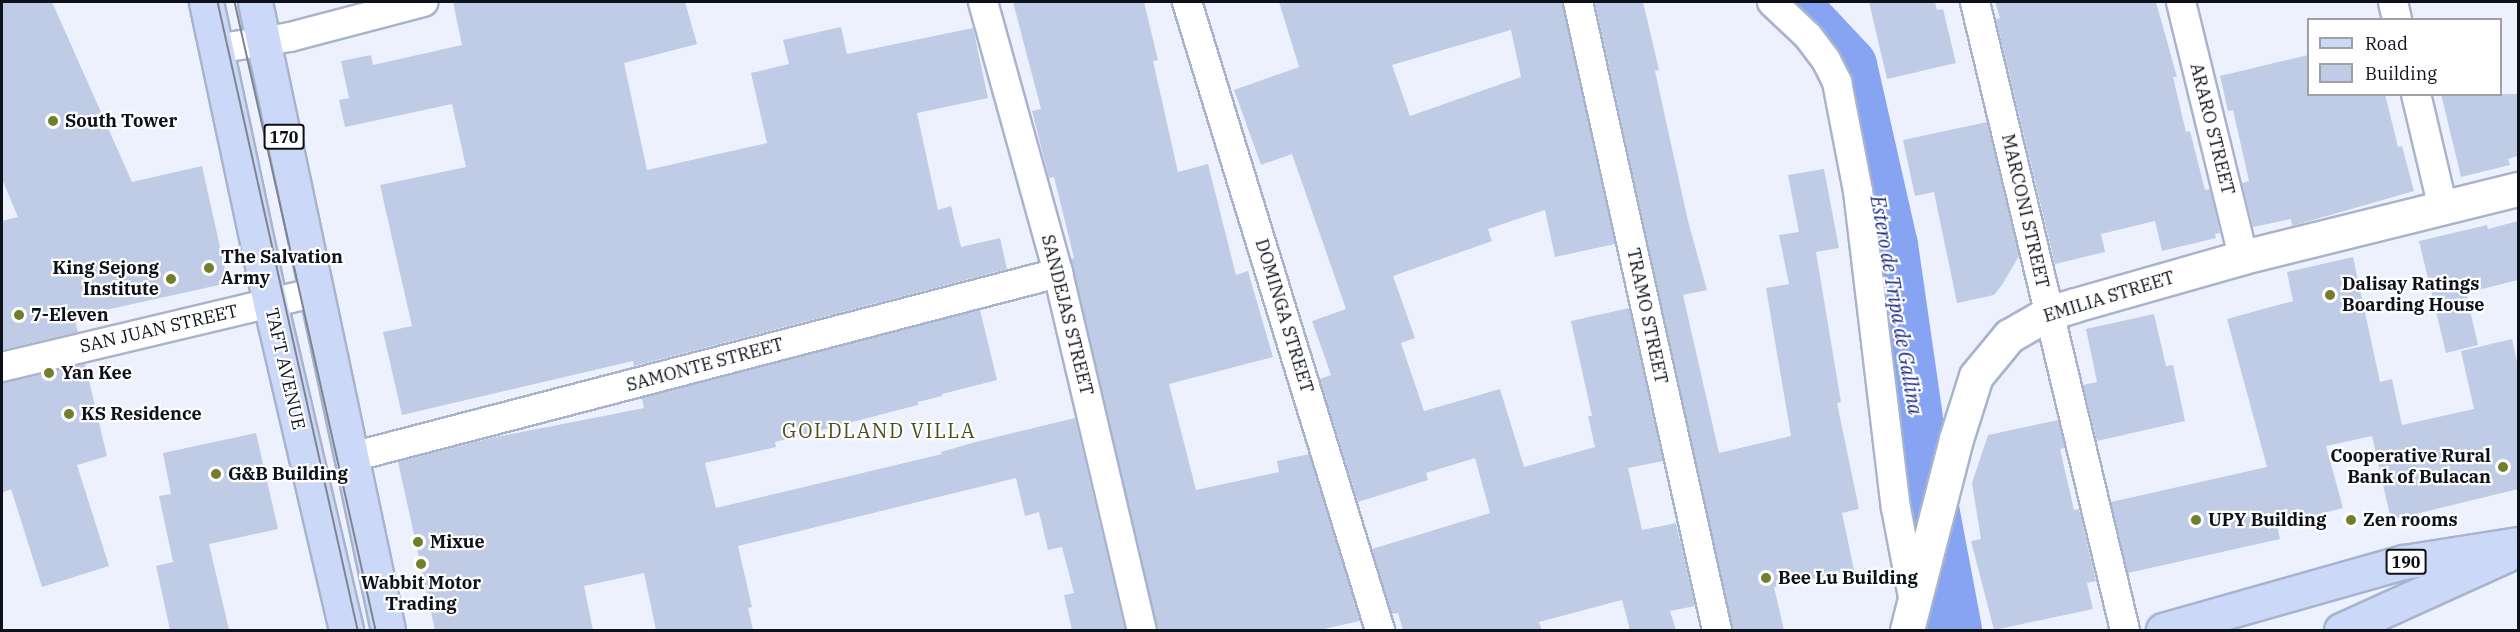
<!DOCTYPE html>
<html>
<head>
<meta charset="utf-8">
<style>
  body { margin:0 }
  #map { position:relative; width:2520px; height:632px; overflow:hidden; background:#edf1fd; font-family:"IBM Plex Serif",serif }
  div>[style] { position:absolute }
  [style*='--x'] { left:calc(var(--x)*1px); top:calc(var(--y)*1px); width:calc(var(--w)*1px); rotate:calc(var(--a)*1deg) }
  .river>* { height:54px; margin:-27px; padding:0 27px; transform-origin:27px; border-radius:27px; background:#87a4f2 }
  .building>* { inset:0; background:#c0cbe6 }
  .roads { filter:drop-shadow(2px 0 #a8b3cd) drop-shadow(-2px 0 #a8b3cd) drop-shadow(0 2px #a8b3cd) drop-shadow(0 -2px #a8b3cd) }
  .minor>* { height:28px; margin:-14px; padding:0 14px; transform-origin:14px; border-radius:14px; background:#fff }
  .tertiary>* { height:33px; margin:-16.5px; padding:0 16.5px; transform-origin:16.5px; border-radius:16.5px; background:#fff }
  .primary>* { height:33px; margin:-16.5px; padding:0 16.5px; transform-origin:16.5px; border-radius:16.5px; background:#cbd8f7 }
  .tram>* { height:1.5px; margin:-0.75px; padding:0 0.75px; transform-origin:0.75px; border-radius:0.75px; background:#80848f }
  .dots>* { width:16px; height:16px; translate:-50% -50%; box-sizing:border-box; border:3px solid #fff; border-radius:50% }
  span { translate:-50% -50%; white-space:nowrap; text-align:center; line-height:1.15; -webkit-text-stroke:4.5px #fff; paint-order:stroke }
  .shield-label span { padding:2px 4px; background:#fff; border:2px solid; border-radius:4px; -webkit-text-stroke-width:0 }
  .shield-label { font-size:16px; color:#0d111a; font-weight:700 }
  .poi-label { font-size:18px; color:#0d111a; font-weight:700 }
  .left { translate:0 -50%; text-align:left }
  .right { translate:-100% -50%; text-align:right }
  .street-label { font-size:18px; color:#0d111a }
  .water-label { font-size:20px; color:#172980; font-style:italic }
  .neighbourhood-label { font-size:20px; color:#475117; letter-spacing:1.5px }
  .frame { position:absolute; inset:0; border:3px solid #0d111a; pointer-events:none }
  .legend { position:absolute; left:2307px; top:18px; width:195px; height:78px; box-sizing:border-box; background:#fff; border:2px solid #9ea0a3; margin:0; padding:8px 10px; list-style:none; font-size:18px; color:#0d111a }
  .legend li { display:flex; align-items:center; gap:12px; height:30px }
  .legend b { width:30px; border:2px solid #9ea0a3 }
</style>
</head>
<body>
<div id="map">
  <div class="river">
    <div style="--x:1791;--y:2;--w:86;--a:46.9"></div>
    <div style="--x:1850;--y:65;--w:185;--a:77.2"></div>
    <div style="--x:1891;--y:245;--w:196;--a:81.8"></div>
    <div style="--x:1919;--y:439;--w:194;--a:79.3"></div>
  </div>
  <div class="building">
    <div style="clip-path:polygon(2px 2px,52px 2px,132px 182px,202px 166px,228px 283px,74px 317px,78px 332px,2px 350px,2px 221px,18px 217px,2px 179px)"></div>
    <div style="clip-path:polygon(453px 2px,685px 2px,697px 44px,624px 63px,647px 170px,767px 143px,751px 73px,789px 64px,783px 40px,841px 27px,847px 54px,973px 28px,988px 98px,917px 113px,938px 210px,951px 206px,961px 247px,1000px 238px,1007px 269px,634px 366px,633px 361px,402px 415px,383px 332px,412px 326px,380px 185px,466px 167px,452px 104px,345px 127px,339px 100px,349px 98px,341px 61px,371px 55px,373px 65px,462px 45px)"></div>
    <div style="clip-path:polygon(1013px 2px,1144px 2px,1158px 60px,1153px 61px,1178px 172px,1208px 164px,1236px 275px,1248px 271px,1273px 357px,1169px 384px,1196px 490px,1279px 472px,1277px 461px,1309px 454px,1360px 621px,1319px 630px,1158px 630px,1071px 259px,1074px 258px,1054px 177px,1049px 178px,1032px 111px,1041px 109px)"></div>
    <div style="clip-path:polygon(evenodd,1279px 2px,1562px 2px,1615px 244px,1555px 257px,1545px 210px,1488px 229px,1492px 241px,1393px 276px,1415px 338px,1401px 343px,1424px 411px,1500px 389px,1524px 467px,1595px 447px,1588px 416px,1592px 416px,1571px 321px,1629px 308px,1663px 461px,1628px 468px,1642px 530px,1676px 523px,1695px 606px,1670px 611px,1676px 630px,1630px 630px,1622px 600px,1539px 622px,1542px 630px,1403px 630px,1398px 613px,1392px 614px,1372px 549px,1490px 513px,1475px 458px,1426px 473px,1428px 480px,1358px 502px,1320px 379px,1331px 375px,1312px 321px,1346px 309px,1292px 154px,1261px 165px,1234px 90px,1299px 67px,1279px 2px,1511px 30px,1521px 77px,1410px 116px,1392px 65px,1511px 30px)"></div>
    <div style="clip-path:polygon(1595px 2px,1643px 2px,1659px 70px,1655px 71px,1688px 221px,1707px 290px,1683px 295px,1719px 453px,1791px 436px,1766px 288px,1789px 284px,1779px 235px,1799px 232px,1788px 175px,1824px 169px,1839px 248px,1816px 252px,1841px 402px,1837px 403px,1859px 509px,1842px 513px,1854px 570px,1774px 587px,1784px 630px,1733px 630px)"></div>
    <div style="clip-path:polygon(1869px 2px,1935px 2px,1937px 10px,1943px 9px,1956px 63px,1887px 79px)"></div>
    <div style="clip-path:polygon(1995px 2px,2156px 2px,2177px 77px,2173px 77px,2186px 132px,2190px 131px,2205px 190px,2210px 189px,2220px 233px,2215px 234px,2216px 238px,2162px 251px,2155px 221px,2101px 234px,2105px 252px,2055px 264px,1996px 19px,2000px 18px)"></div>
    <div style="clip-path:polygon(2308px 55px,2308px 94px,2385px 94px,2398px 147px,2402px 146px,2414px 191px,2292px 226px,2291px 219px,2253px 227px,2242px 183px,2249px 181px,2233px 110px,2228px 111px,2220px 76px)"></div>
    <div style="clip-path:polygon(2441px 94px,2518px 94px,2518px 156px,2508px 159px,2510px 165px,2461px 177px)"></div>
    <div style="clip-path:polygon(1987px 122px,2019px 256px,2002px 285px,1994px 295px,1957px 303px,1934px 192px,1915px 196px,1903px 140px)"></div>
    <div style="clip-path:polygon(2518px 221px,2518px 280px,2466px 293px,2478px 345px,2446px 353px,2419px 241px,2487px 225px,2488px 229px)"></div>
    <div style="clip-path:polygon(2353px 257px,2380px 382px,2392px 379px,2402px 425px,2474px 409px,2461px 351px,2512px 339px,2518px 367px,2518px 489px,2391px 520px,2372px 436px,2326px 446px,2343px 508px,2277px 525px,2280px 539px,2128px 573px,2111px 502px,2267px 467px,2227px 319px,2293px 301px,2287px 272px)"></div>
    <div style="clip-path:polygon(980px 310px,997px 380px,942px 394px,942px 396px,918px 402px,918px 405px,775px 442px,776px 447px,705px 463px,716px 508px,942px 454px,941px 452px,972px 443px,1075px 418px,1125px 630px,1072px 630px,1064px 595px,1074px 593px,1062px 547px,1048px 550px,1039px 512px,1025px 516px,1016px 478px,738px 546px,752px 607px,748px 608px,753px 630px,656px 630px,644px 573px,584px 586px,593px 630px,435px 630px,398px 462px,491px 438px,644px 408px,642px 398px)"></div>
    <div style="clip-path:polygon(2154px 314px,2166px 366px,2173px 365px,2185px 421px,2097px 441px,2083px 385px,2097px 382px,2086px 329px)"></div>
    <div style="clip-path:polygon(85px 364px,107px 456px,77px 465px,109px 566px,42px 587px,11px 489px,2px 493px,2px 383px)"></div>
    <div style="clip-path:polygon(2058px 420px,2065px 448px,2060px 449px,2074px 510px,2079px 509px,2096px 581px,2087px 583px,2093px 609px,1994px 630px,1971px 541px,1981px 539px,1972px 483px,1988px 435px)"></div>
    <div style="clip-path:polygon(256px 433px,278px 529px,209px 544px,229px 630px,170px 630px,156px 566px,173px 562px,159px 496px,171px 494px,163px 453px)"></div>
  </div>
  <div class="roads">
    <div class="minor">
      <div style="--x:983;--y:2;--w:281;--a:74.5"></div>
      <div style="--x:1058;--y:273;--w:367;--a:76.8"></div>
      <div style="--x:1187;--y:2;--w:657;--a:72.92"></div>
      <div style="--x:1578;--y:2;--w:643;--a:77.52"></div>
      <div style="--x:1772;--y:2;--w:50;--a:43.4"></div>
      <div style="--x:1808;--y:36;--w:30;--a:53"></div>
      <div style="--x:1826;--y:60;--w:25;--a:63"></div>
      <div style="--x:1837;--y:82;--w:111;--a:79.1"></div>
      <div style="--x:1858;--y:191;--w:319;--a:83.2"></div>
      <div style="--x:1896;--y:508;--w:96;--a:79.2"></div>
      <div style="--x:1975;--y:2;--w:646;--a:76.57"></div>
      <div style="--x:2181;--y:2;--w:262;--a:76.3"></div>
      <div style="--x:2393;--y:2;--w:18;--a:77"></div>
      <div style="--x:216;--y:49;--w:75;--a:-9.2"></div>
      <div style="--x:290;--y:37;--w:138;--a:-14.7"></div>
      <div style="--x:2416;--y:94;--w:117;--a:76.7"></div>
      <div style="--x:2;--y:367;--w:324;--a:-13.4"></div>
      <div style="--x:352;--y:457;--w:730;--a:-14.61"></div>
    </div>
    <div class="tertiary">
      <div style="--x:1907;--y:630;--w:197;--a:-75.6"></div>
      <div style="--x:1956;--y:439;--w:66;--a:-72.4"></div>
      <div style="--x:1976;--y:376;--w:52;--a:-50.5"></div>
      <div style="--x:2009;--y:336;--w:46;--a:-29.9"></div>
      <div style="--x:2049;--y:313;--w:27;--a:-17"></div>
      <div style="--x:2075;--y:305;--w:175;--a:-15.9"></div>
      <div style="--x:2243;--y:257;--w:283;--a:-13.9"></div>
    </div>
    <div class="primary">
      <div style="--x:206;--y:2;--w:308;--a:78"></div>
      <div style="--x:270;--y:303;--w:336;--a:76.9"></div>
      <div style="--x:255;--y:2;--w:642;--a:78.04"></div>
      <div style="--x:2163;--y:630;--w:250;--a:-15.8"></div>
      <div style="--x:2404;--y:562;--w:115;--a:-9"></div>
      <div style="--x:2341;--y:630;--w:181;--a:-24.4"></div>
    </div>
  </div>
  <div class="tram">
    <div style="--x:218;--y:2;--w:643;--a:77.43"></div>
    <div style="--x:235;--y:2;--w:644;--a:77.35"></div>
  </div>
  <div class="dots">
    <div style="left:53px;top:121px;background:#717e2b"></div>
    <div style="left:209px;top:268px;background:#717e2b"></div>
    <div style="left:171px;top:279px;background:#717e2b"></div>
    <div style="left:2330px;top:295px;background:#717e2b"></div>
    <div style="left:19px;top:315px;background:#717e2b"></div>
    <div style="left:49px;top:373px;background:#717e2b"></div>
    <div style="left:69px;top:414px;background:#717e2b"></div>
    <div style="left:2503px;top:467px;background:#717e2b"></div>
    <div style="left:216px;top:474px;background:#717e2b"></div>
    <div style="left:2196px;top:520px;background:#717e2b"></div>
    <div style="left:2351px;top:520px;background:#717e2b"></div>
    <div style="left:418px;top:542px;background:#717e2b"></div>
    <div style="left:421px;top:564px;background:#717e2b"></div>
    <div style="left:1766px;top:578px;background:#717e2b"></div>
  </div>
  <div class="shield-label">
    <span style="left:284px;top:137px">170</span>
    <span style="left:2406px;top:562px">190</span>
  </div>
  <div class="poi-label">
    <span class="left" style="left:65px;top:121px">South Tower</span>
    <span class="left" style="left:221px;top:268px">The Salvation<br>Army</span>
    <span class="right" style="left:159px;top:279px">King Sejong<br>Institute</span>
    <span class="left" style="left:2342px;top:295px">Dalisay Ratings<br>Boarding House</span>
    <span class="left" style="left:31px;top:315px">7-Eleven</span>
    <span class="left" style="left:61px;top:373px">Yan Kee</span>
    <span class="left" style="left:81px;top:414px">KS Residence</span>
    <span class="right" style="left:2491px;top:467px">Cooperative Rural<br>Bank of Bulacan</span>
    <span class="left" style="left:228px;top:474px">G&amp;B Building</span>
    <span class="left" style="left:2208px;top:520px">UPY Building</span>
    <span class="left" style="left:2363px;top:520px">Zen rooms</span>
    <span class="left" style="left:430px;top:542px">Mixue</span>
    <span class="left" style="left:1778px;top:578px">Bee Lu Building</span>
    <span style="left:421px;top:594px">Wabbit Motor<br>Trading</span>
  </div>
  <div class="street-label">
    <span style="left:2212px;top:129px;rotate:76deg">ARARO STREET</span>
    <span style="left:2025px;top:211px;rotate:77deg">MARCONI STREET</span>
    <span style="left:2109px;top:297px;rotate:-17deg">EMILIA STREET</span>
    <span style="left:1067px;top:315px;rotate:76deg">SANDEJAS STREET</span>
    <span style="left:1284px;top:316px;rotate:73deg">DOMINGA STREET</span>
    <span style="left:1647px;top:316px;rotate:78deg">TRAMO STREET</span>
    <span style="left:159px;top:329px;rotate:-13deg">SAN JUAN STREET</span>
    <span style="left:705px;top:365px;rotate:-15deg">SAMONTE STREET</span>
    <span style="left:285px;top:369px;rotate:77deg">TAFT AVENUE</span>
  </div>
  <div class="water-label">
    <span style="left:1897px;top:305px;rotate:80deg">Estero de Tripa de Gallina</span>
  </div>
  <div class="neighbourhood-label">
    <span style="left:879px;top:430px">GOLDLAND VILLA</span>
  </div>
  <div class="frame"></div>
  <ul class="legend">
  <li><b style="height:8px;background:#cbd8f7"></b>Road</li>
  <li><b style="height:16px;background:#c0cbe6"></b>Building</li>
  </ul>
</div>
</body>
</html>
